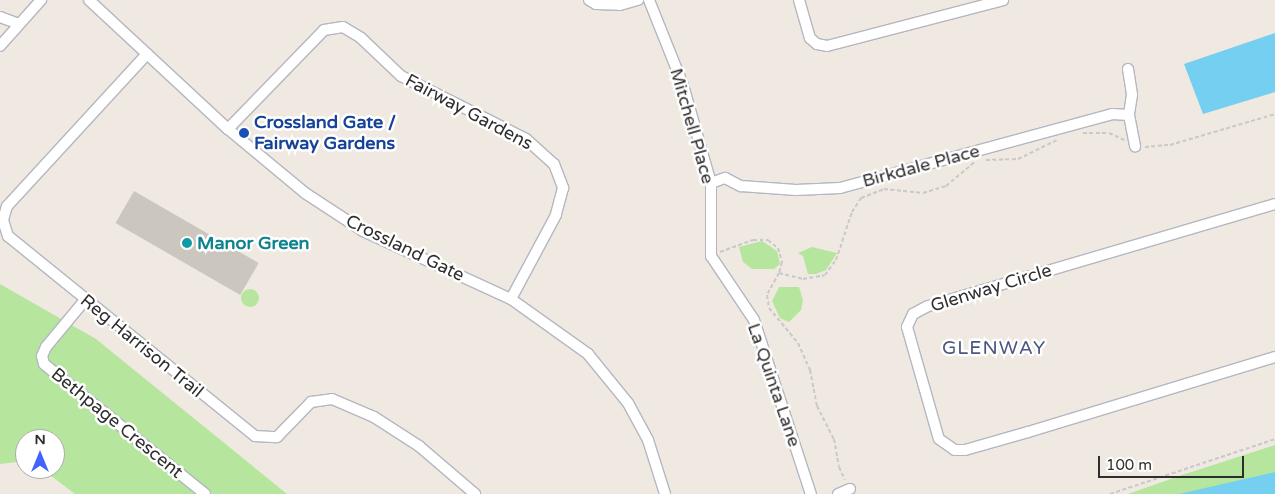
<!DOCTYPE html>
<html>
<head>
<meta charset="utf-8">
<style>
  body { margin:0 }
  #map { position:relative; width:1275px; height:494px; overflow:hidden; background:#efe9e1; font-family:"Varela Round",sans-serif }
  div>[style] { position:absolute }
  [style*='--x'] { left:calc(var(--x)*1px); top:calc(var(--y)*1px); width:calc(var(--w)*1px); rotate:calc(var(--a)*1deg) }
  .green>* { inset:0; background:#b6e59e }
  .round { border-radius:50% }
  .water>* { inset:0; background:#75cff0 }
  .building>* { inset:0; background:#cbc7bf; transform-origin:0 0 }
  .path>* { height:2px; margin-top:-1px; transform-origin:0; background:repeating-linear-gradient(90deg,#c9c9c9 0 4px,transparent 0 6.5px) }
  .roads { filter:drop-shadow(1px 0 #b4b7c1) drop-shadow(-1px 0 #b4b7c1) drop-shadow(0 1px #b4b7c1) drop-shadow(0 -1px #b4b7c1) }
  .minor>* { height:10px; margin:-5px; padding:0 5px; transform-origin:5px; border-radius:5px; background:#fff }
  .dots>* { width:14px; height:14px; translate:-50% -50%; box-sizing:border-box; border:2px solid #fff; border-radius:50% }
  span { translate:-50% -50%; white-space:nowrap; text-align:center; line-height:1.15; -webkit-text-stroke:5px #fff; paint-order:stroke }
  .street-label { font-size:18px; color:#2e2e2e }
  .transit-label { font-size:18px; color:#164399; font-weight:700 }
  .left { translate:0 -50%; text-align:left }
  .culture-label { font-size:18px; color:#0d838f; font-weight:700 }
  .neighbourhood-label { font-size:19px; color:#4d5680; letter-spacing:1px }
  .north { position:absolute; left:15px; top:429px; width:50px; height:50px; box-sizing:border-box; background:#fff; border:1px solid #ababab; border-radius:50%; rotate:0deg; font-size:14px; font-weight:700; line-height:20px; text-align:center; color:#2e2e2e }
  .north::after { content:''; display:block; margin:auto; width:18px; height:22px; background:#4264fb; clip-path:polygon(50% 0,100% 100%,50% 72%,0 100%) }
  .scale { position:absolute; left:1098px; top:456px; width:146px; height:22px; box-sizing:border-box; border:2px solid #2e2e2e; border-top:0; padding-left:6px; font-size:15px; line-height:18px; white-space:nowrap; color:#2e2e2e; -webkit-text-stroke:4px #fff; paint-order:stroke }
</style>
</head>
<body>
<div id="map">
  <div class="green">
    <div style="clip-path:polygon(762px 241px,777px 251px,780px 264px,774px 269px,752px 269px,743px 262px,739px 247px)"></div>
    <div style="clip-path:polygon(812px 247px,837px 253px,826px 270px,816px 274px,808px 274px,803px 256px,798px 253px)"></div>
    <div style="clip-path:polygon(0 284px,96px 339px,287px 494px,75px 494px,42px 469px,55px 469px,55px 439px,25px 439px,25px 461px,0 464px)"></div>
    <div style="clip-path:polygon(779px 287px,799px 287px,803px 300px,801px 310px,789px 322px,780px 318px,772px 301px)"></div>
    <div class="round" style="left:241px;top:289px;width:18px;height:18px"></div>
    <div style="clip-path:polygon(1275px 445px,1275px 494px,1128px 494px,1182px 475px)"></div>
  </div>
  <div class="water">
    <div style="clip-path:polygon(1275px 33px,1275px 92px,1203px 114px,1184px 64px)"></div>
    <div style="clip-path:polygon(1275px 472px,1275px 494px,1179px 494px)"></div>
  </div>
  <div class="building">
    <div style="left:134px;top:191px;width:144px;height:37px;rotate:30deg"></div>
  </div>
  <div class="path">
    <div style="--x:1083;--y:133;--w:26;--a:0"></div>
    <div style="--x:1109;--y:133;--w:17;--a:25"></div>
    <div style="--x:1145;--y:147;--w:25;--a:-5"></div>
    <div style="--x:1170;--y:145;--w:109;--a:-16.4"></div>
    <div style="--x:986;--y:160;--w:32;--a:-2"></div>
    <div style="--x:1018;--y:159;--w:43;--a:-26"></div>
    <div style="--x:720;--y:252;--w:35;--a:-20"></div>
    <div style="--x:753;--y:240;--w:15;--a:0"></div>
    <div style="--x:768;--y:240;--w:13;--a:39"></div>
    <div style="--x:778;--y:248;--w:15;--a:74"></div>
    <div style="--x:782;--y:262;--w:11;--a:105"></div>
    <div style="--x:779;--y:273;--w:25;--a:14"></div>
    <div style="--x:803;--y:279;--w:22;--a:-10"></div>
    <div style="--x:825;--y:275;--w:19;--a:-54"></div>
    <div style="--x:836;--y:260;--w:51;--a:-71.6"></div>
    <div style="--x:852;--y:212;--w:17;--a:-57"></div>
    <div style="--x:861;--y:198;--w:25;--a:-21"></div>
    <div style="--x:884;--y:189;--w:39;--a:6"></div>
    <div style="--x:923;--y:193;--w:24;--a:-17"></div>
    <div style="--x:946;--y:186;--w:39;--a:-40"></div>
    <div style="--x:779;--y:273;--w:25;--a:119"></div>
    <div style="--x:767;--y:295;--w:13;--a:81"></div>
    <div style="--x:769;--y:308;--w:45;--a:50.4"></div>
    <div style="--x:798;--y:343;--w:30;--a:66"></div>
    <div style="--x:810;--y:370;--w:37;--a:79"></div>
    <div style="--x:817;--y:406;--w:37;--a:63"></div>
    <div style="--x:834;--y:439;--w:28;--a:80"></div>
    <div style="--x:839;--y:467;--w:14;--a:65"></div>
    <div style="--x:1110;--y:494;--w:174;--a:-18.4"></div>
  </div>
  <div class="roads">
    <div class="minor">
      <div style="--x:89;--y:0;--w:190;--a:42.9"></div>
      <div style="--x:228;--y:129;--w:100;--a:39.7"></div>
      <div style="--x:305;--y:193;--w:69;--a:33.2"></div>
      <div style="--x:363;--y:231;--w:163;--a:24.7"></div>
      <div style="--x:511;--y:299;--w:95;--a:35.5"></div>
      <div style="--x:588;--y:354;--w:63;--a:50.8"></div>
      <div style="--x:628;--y:403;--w:42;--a:61.6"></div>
      <div style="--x:648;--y:440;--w:57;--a:72.5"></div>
      <div style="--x:589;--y:0;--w:8;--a:30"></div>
      <div style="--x:596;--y:4;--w:24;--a:2"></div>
      <div style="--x:620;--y:5;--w:19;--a:-16"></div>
      <div style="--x:649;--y:0;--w:92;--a:68.2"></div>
      <div style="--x:683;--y:85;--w:102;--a:74.1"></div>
      <div style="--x:711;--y:183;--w:73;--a:90"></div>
      <div style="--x:711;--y:256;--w:77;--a:56.1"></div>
      <div style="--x:754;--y:320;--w:183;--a:71.9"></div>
      <div style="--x:799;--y:0;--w:40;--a:74"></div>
      <div style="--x:810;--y:38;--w:9;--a:41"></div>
      <div style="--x:817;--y:44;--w:10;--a:11"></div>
      <div style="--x:827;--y:46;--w:182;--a:-14.6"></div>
      <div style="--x:0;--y:17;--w:20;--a:20"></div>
      <div style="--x:0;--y:46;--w:62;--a:-48.3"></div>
      <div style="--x:147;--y:54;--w:207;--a:132.6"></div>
      <div style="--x:7;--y:206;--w:15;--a:106"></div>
      <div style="--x:3;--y:220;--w:17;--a:73"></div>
      <div style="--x:8;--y:236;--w:318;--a:39"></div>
      <div style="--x:255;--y:436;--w:22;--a:3"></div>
      <div style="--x:277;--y:437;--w:49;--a:-45.8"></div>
      <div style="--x:311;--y:402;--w:21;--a:-8"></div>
      <div style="--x:332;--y:399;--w:46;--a:23.2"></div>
      <div style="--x:374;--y:417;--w:54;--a:32.8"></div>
      <div style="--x:419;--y:446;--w:74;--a:40.6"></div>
      <div style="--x:1128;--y:69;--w:26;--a:81"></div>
      <div style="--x:1132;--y:95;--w:20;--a:99"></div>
      <div style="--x:1129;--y:115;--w:32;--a:79"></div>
      <div style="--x:228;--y:129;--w:138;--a:-45.9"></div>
      <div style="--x:324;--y:30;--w:19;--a:-9"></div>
      <div style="--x:343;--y:27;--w:21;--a:31"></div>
      <div style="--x:361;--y:38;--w:55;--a:43.5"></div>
      <div style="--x:401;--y:76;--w:140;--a:26.7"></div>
      <div style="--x:526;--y:139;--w:38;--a:42"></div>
      <div style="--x:554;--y:164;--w:26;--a:69"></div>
      <div style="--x:563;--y:188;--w:28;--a:105"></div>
      <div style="--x:556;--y:215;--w:95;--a:118.2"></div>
      <div style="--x:711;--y:183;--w:15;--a:-20"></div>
      <div style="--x:725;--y:178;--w:18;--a:27"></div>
      <div style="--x:741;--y:186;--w:55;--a:4.2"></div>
      <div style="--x:796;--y:190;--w:44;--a:-2.6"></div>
      <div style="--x:840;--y:188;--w:282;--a:-15.2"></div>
      <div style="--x:1112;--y:114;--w:17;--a:3"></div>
      <div style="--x:1275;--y:204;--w:362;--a:163.6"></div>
      <div style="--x:928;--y:306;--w:17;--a:152"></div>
      <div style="--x:913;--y:314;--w:14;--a:115"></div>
      <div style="--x:907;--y:327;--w:116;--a:74.1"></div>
      <div style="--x:939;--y:439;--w:19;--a:35"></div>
      <div style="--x:955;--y:450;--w:10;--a:0"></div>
      <div style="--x:965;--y:450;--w:66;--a:-15.9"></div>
      <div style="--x:1028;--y:432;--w:258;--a:-16.9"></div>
      <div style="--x:85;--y:300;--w:61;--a:129.7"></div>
      <div style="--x:46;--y:347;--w:10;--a:114"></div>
      <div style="--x:42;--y:356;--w:8;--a:76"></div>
      <div style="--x:44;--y:364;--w:207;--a:38.9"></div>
      <div style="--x:838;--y:494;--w:13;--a:-23"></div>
    </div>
  </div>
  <div class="dots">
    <div style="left:244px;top:133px;background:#1a4fb4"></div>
    <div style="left:187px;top:243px;background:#0f9aa8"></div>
  </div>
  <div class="street-label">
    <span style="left:469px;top:112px;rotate:28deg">Fairway Gardens</span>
    <span style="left:692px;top:126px;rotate:74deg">Mitchell Place</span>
    <span style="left:921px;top:166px;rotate:-15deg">Birkdale Place</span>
    <span style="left:405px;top:248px;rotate:26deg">Crossland Gate</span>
    <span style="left:991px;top:288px;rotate:-17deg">Glenway Circle</span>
    <span style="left:142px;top:346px;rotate:39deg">Reg Harrison Trail</span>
    <span style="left:774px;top:385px;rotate:71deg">La Quinta Lane</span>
    <span style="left:117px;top:423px;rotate:39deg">Bethpage Crescent</span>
  </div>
  <div class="transit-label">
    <span class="left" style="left:254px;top:133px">Crossland Gate /<br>Fairway Gardens</span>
  </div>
  <div class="culture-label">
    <span class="left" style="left:197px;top:243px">Manor Green</span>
  </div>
  <div class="neighbourhood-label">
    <span style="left:994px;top:349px">GLENWAY</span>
  </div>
  <div class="north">N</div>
  <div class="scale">100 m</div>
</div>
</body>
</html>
